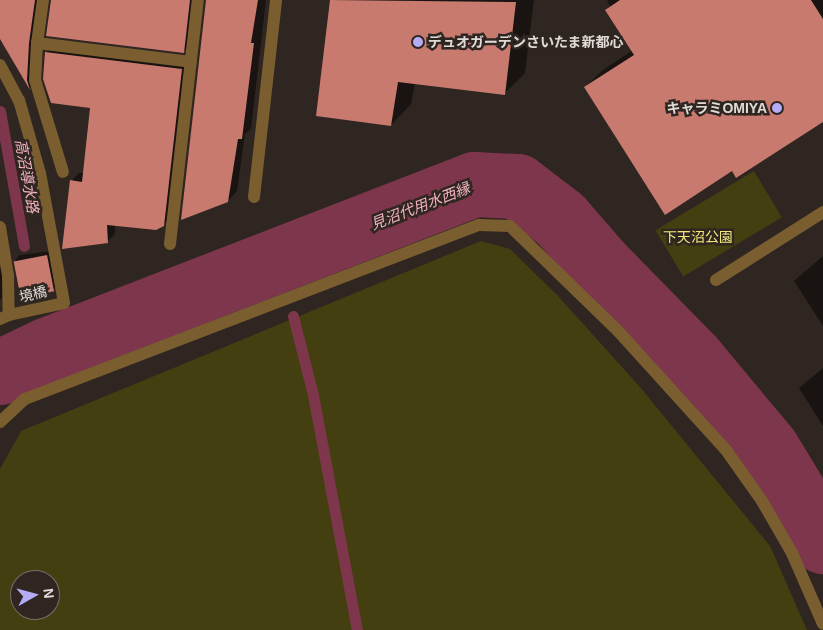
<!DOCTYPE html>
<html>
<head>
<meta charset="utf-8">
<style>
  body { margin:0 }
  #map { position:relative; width:823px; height:630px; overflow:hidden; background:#2f2621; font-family:Arial,"Noto Sans JP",sans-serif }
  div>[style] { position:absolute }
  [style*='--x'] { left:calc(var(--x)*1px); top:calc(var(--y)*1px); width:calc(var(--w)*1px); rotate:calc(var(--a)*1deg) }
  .green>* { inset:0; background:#433f11; transform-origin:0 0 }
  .shadow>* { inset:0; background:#0007 }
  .stream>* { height:11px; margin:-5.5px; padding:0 5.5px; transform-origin:5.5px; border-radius:5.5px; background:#7d364b }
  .river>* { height:65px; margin:-32.5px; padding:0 32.5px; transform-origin:32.5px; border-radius:32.5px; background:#7d364b }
  .building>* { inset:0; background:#c87a6f; transform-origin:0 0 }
  .lane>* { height:12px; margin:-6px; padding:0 6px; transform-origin:6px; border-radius:6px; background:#7a5e30 }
  .street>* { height:12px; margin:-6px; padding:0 6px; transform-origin:6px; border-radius:6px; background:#7a5e30 }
  .dots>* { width:14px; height:14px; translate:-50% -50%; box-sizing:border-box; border:2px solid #2f2621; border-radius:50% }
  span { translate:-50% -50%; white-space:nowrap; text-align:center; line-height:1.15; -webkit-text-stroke:5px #2f2621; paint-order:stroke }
  .poi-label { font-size:14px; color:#e0dad7; font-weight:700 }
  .left { translate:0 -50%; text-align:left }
  .right { translate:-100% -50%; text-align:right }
  .park-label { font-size:14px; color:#f1e679 }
  .street-label { font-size:14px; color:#e0dad7 }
  .water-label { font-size:15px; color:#f2b1c0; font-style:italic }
  .north { position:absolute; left:10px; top:570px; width:50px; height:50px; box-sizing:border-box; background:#2f2621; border:1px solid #766e6a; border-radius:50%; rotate:83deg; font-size:14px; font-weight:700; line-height:20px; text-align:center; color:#e0dad7 }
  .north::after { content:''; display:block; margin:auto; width:18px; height:22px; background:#b5acf8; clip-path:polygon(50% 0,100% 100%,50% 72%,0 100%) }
</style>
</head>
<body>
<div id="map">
  <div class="green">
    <div style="left:754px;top:171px;width:54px;height:115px;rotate:59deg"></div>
    <div style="clip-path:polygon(evenodd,481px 241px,510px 249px,557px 295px,640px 387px,770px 546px,807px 630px,0 630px,0 469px,21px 431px,481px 241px,20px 580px,50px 580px,50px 610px,20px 610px,20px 580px)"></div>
  </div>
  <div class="shadow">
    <div style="clip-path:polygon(0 0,42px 0,38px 80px,30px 88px,0 35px)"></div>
    <div style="clip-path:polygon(52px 0,197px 0,193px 42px,183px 52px)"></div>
    <div style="clip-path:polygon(207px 0,266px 0,251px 129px,245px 134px,237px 191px,228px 201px)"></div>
    <div style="clip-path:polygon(332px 0,534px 0,525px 73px,504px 94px,415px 83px,411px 104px,391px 125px,318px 115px)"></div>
    <div style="clip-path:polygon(607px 0,823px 0,823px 121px,732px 170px,585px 87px,603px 70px,633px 50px,606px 10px,610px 6px)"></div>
    <div style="clip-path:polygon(54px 45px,189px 61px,171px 217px,163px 225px,115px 224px,115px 234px,107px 242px,71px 181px,79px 173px,84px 173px,92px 107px,46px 53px)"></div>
    <div style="clip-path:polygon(52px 251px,58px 285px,53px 290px,15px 260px,20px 255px)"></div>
    <div style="clip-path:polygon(0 253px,10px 290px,0 300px)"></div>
    <div style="clip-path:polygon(823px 256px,823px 326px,794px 281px)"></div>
    <div style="clip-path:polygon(823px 368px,823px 426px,799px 388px)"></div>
  </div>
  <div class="stream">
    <div style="--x:0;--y:111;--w:137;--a:79.9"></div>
    <div style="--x:293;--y:316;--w:81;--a:75.8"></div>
    <div style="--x:313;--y:395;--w:239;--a:79.4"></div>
    <div style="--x:40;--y:325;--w:26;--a:77"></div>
  </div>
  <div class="river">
    <div style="--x:0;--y:372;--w:51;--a:-25.6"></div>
    <div style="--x:46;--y:350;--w:459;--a:-21.2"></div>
    <div style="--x:474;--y:184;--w:43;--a:2.7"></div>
    <div style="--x:517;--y:186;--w:54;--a:37.5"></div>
    <div style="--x:560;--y:219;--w:60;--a:49.1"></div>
    <div style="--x:599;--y:264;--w:133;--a:45.6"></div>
    <div style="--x:692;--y:359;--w:117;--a:50.2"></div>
    <div style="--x:767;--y:449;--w:108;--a:58.7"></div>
  </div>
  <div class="building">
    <div style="clip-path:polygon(0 0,35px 0,29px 43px,27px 80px,30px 90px,0 39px)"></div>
    <div style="clip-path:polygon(51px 0,190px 0,184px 53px,46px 36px)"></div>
    <div style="clip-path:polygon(206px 0,258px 0,251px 43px,254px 43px,242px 139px,238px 139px,228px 202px,181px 220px)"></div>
    <div style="clip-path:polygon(330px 0,516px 2px,505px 95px,398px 82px,391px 126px,316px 116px)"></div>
    <div style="clip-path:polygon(620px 0,811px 0,823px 19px,823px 122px,736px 178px,732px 171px,665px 215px,584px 87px,634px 55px,605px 10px)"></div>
    <div style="clip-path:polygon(45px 52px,182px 69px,164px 226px,156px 230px,107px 225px,108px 243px,62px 249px,70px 180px,82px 182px,90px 108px,51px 103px,43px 79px)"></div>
    <div style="left:47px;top:255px;width:37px;height:34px;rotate:79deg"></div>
  </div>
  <div class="lane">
    <div style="--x:37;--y:43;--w:37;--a:93"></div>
    <div style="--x:35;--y:80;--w:96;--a:73.1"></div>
    <div style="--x:9;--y:315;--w:56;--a:-12.3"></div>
  </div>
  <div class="street">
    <div style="--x:43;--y:0;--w:43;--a:97.9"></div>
    <div style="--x:37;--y:43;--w:155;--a:7"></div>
    <div style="--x:0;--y:65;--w:40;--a:62"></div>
    <div style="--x:19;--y:100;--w:76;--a:74"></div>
    <div style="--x:40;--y:173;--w:132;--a:79.5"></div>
    <div style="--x:254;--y:197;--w:198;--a:-83.6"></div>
    <div style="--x:0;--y:227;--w:50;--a:80.7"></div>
    <div style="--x:8;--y:276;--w:39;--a:89"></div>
    <div style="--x:9;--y:315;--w:10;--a:156"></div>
    <div style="--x:170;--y:244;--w:246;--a:-83.5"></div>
    <div style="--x:716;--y:280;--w:127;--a:-32.4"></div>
    <div style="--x:0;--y:422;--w:34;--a:-43"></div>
    <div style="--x:25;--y:399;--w:486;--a:-21"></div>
    <div style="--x:479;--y:225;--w:31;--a:2"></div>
    <div style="--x:510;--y:226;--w:151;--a:44.2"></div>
    <div style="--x:618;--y:331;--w:161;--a:47.8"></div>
    <div style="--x:726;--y:450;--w:62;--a:54.8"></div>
    <div style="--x:762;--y:501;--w:60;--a:60"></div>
    <div style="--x:792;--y:553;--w:77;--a:66.4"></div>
  </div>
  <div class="dots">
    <div style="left:418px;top:42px;background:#b5acf8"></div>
    <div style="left:777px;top:108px;background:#b5acf8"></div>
  </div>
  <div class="poi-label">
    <span class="left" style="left:428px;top:42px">デュオガーデンさいたま新都心</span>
    <span class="right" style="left:767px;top:108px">キャラミOMIYA</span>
  </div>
  <div class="park-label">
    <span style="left:698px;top:237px">下天沼公園</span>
  </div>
  <div class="street-label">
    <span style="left:33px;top:294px;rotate:-13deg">境橋</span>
  </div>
  <div class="water-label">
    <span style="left:27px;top:176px;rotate:80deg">高沼導水路</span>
    <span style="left:420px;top:206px;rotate:-21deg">見沼代用水西縁</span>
  </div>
  <div class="north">N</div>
</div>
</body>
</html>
